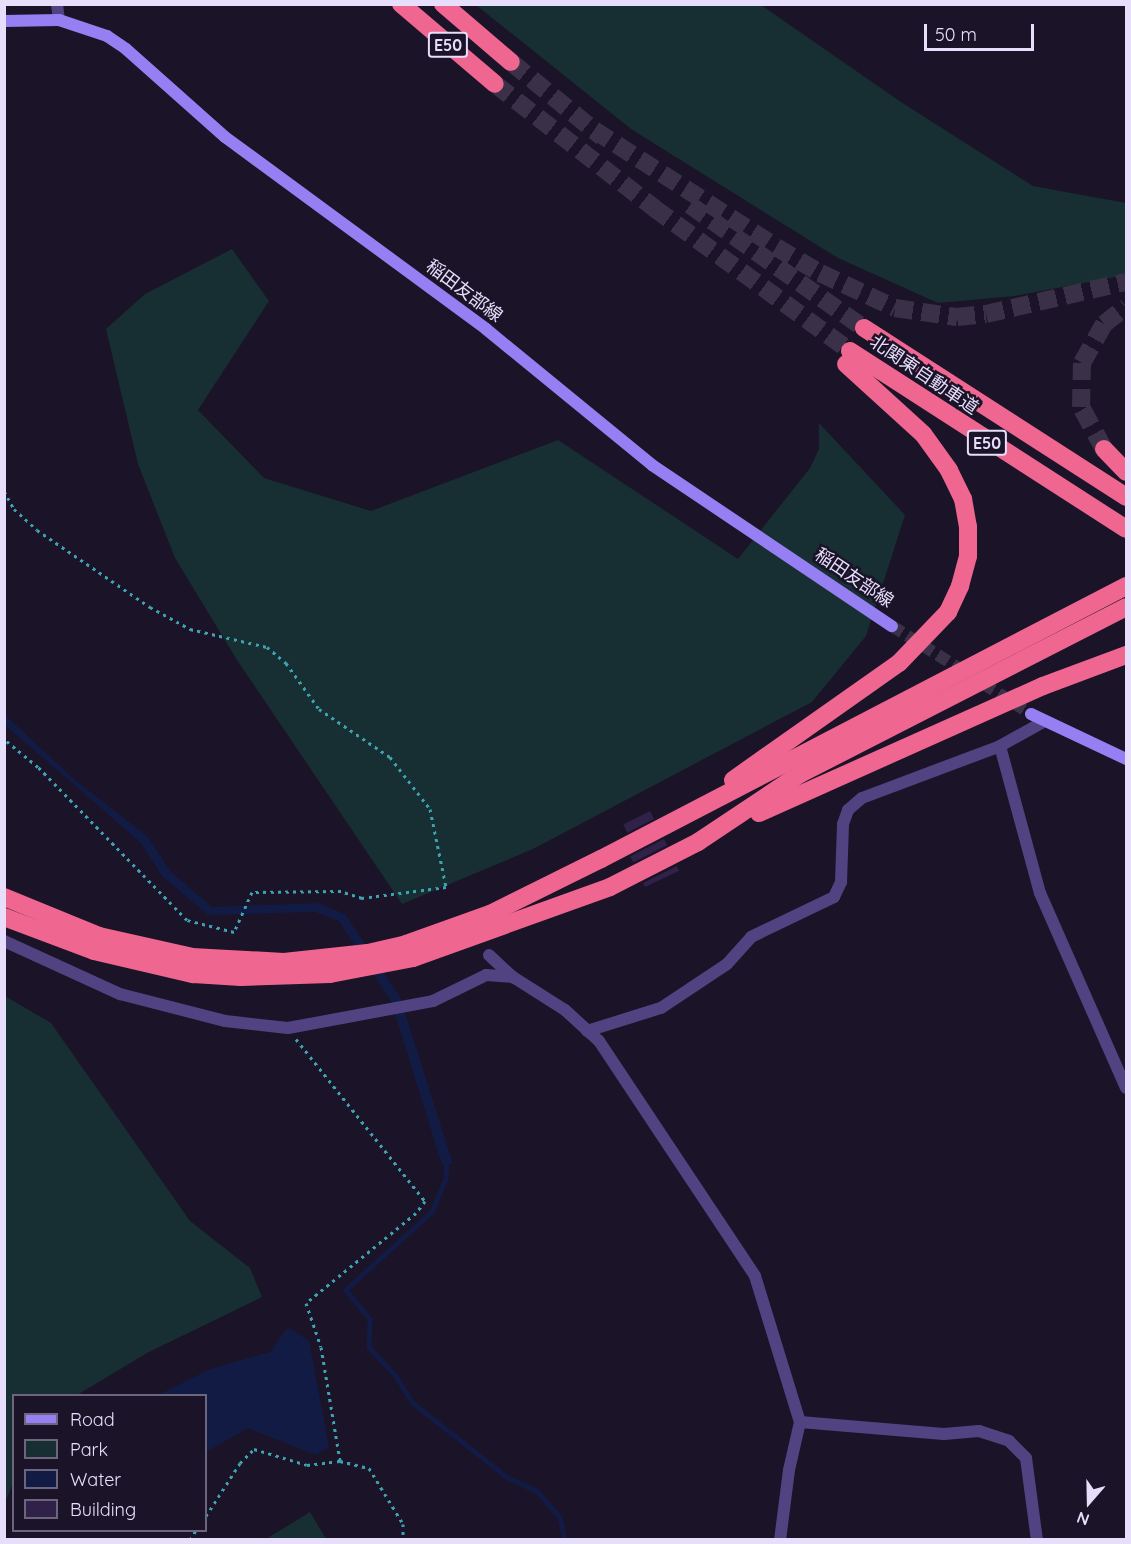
<!DOCTYPE html>
<html>
<head>
<meta charset="utf-8">
<style>
  body { margin:0 }
  #map { position:relative; width:1131px; height:1544px; overflow:hidden; background:#1b1328; font-family:Quicksand,"Noto Sans JP",sans-serif }
  div>[style] { position:absolute }
  [style*='--x'] { left:calc(var(--x)*1px); top:calc(var(--y)*1px); width:calc(var(--w)*1px); rotate:calc(var(--a)*1deg) }
  .green>* { inset:0; background:#172e32 }
  .water>* { inset:0; background:#111b44 }
  .stream>* { height:4.5px; margin:-2.25px; padding:0 2.25px; transform-origin:2.25px; border-radius:2.25px; background:#111b44 }
  .building>* { inset:0; background:#302148; transform-origin:0 0 }
  .secondary-tunnel>* { height:12px; margin-top:-6px; transform-origin:0; background:repeating-linear-gradient(90deg,#3a3148 0 12px,transparent 0 18px) }
  .motorway-tunnel>* { height:18px; margin-top:-9px; transform-origin:0; background:repeating-linear-gradient(90deg,#3a3148 0 18px,transparent 0 27px) }
  .path>* { height:3px; margin-top:-1.5px; transform-origin:0; background:repeating-linear-gradient(90deg,#3ea3b0 0 3px,transparent 0 7.5px) }
  .minor>* { height:12px; margin:-6px; padding:0 6px; transform-origin:6px; border-radius:6px; background:#514382 }
  .secondary>* { height:12px; margin:-6px; padding:0 6px; transform-origin:6px; border-radius:6px; background:#967ff2 }
  .motorway>* { height:18px; margin:-9px; padding:0 9px; transform-origin:9px; border-radius:9px; background:#ef6690 }
  span { translate:-50% -50%; white-space:nowrap; text-align:center; line-height:1.15; -webkit-text-stroke:5px #1b1328; paint-order:stroke }
  .shield-label span { padding:2px 4px; background:#1b1328; border:2px solid; border-radius:4px; -webkit-text-stroke-width:0 }
  .shield-label { font-size:16px; color:#e7defc; font-weight:700 }
  .street-label { font-size:18px; color:#e7defc }
  .frame { position:absolute; inset:0; border:6px solid #e7defc; pointer-events:none }
  .legend { position:absolute; left:12px; top:1394px; width:195px; height:138px; box-sizing:border-box; background:#1b1328; border:2px solid #6d647d; margin:0; padding:8px 10px; list-style:none; font-size:18px; color:#e7defc }
  .legend li { display:flex; align-items:center; gap:12px; height:30px }
  .legend b { width:30px; border:2px solid #6d647d }
  .north { position:absolute; left:1059px; top:1472px; width:60px; height:60px; -webkit-text-stroke:4px #1b1328; paint-order:stroke; rotate:200deg; font-size:16px; font-weight:700; line-height:24px; text-align:center; color:#e7defc }
  .north::after { content:''; display:block; margin:auto; width:21px; height:27px; background:#e7defc; clip-path:polygon(50% 0,100% 100%,50% 72%,0 100%) }
  .scale { position:absolute; left:924px; top:24px; width:110px; height:27px; box-sizing:border-box; border:3px solid #e7defc; border-top:0; padding-left:8px; font-size:18px; line-height:21px; white-space:nowrap; color:#e7defc; -webkit-text-stroke:4px #1b1328; paint-order:stroke }
</style>
</head>
<body>
<div id="map">
  <div class="green">
    <div style="clip-path:polygon(476px 5px,761px 5px,901px 102px,1033px 186px,1126px 203px,1126px 275px,1014px 296px,938px 303px,838px 258px,631px 129px)"></div>
    <div style="clip-path:polygon(232px 249px,269px 301px,198px 410px,264px 478px,371px 511px,558px 440px,738px 559px,810px 468px,819px 449px,819px 423px,905px 515px,866px 636px,812px 702px,533px 849px,402px 904px,237px 660px,175px 558px,138px 464px,106px 329px,145px 294px)"></div>
    <div style="clip-path:polygon(5px 996px,51px 1023px,190px 1221px,250px 1268px,262px 1297px,147px 1353px,77px 1395px,14px 1396px,13px 1483px,5px 1503px)"></div>
    <div style="clip-path:polygon(310px 1512px,326px 1539px,266px 1539px)"></div>
  </div>
  <div class="water">
    <div style="clip-path:polygon(4px 714px,74px 779px,148px 837px,170px 871px,212px 907px,318px 903px,345px 914px,400px 997px,453px 1164px,442px 1165px,391px 1001px,339px 921px,315px 912px,208px 915px,163px 877px,140px 842px,5px 725px)"></div>
    <div style="clip-path:polygon(288px 1327px,309px 1341px,329px 1446px,316px 1455px,248px 1428px,206px 1452px,206px 1396px,158px 1395px,210px 1369px,270px 1352px)"></div>
  </div>
  <div class="stream">
    <div style="--x:447;--y:1160;--w:19;--a:93"></div>
    <div style="--x:446;--y:1179;--w:36;--a:113"></div>
    <div style="--x:432;--y:1212;--w:116;--a:137.8"></div>
    <div style="--x:346;--y:1290;--w:38;--a:50"></div>
    <div style="--x:370;--y:1319;--w:28;--a:92"></div>
    <div style="--x:369;--y:1347;--w:40;--a:47"></div>
    <div style="--x:396;--y:1376;--w:31;--a:58"></div>
    <div style="--x:412;--y:1402;--w:121;--a:38.3"></div>
    <div style="--x:507;--y:1477;--w:33;--a:25"></div>
    <div style="--x:537;--y:1491;--w:35;--a:49"></div>
    <div style="--x:560;--y:1517;--w:24;--a:78"></div>
  </div>
  <div class="building">
    <div style="left:650px;top:811px;width:9px;height:30px;rotate:63deg"></div>
    <div style="left:664px;top:839px;width:7px;height:38px;rotate:63deg"></div>
    <div style="clip-path:polygon(677px 866px,679px 871px,645px 887px,643px 883px)"></div>
  </div>
  <div class="secondary-tunnel">
    <div style="--x:892;--y:626;--w:165;--a:32.3"></div>
  </div>
  <div class="motorway-tunnel">
    <div style="--x:511;--y:62;--w:118;--a:39.5"></div>
    <div style="--x:495;--y:84;--w:202;--a:37.9"></div>
    <div style="--x:654;--y:208;--w:243;--a:36.1"></div>
    <div style="--x:594;--y:130;--w:216;--a:32.7"></div>
    <div style="--x:776;--y:247;--w:51;--a:30.6"></div>
    <div style="--x:820;--y:273;--w:83;--a:25"></div>
    <div style="--x:895;--y:308;--w:63;--a:8.3"></div>
    <div style="--x:957;--y:317;--w:29;--a:-6"></div>
    <div style="--x:986;--y:314;--w:144;--a:-12.9"></div>
    <div style="--x:690;--y:205;--w:213;--a:35.3"></div>
    <div style="--x:1104;--y:449;--w:48;--a:-118.7"></div>
    <div style="--x:1081;--y:407;--w:44;--a:-88.7"></div>
    <div style="--x:1082;--y:363;--w:45;--a:-60.6"></div>
    <div style="--x:1104;--y:324;--w:28;--a:-38"></div>
  </div>
  <div class="path">
    <div style="--x:4;--y:491;--w:21;--a:61"></div>
    <div style="--x:14;--y:509;--w:31;--a:42"></div>
    <div style="--x:37;--y:530;--w:137;--a:34.3"></div>
    <div style="--x:150;--y:607;--w:46;--a:28.8"></div>
    <div style="--x:190;--y:629;--w:79;--a:13.2"></div>
    <div style="--x:267;--y:647;--w:25;--a:40"></div>
    <div style="--x:286;--y:663;--w:57;--a:54.3"></div>
    <div style="--x:319;--y:709;--w:86;--a:34.1"></div>
    <div style="--x:390;--y:757;--w:66;--a:52.4"></div>
    <div style="--x:430;--y:809;--w:80;--a:78.4"></div>
    <div style="--x:446;--y:887;--w:85;--a:172.5"></div>
    <div style="--x:362;--y:898;--w:22;--a:-162"></div>
    <div style="--x:341;--y:891;--w:89;--a:179.4"></div>
    <div style="--x:252;--y:892;--w:44;--a:114.2"></div>
    <div style="--x:234;--y:932;--w:49;--a:-165.7"></div>
    <div style="--x:187;--y:920;--w:214;--a:-134.2"></div>
    <div style="--x:38;--y:767;--w:44;--a:-140.5"></div>
    <div style="--x:296;--y:1039;--w:207;--a:51.5"></div>
    <div style="--x:425;--y:1201;--w:15;--a:127"></div>
    <div style="--x:416;--y:1213;--w:142;--a:140.7"></div>
    <div style="--x:306;--y:1303;--w:46;--a:71.2"></div>
    <div style="--x:321;--y:1347;--w:116;--a:80.5"></div>
    <div style="--x:206;--y:1516;--w:63;--a:-57.3"></div>
    <div style="--x:240;--y:1463;--w:20;--a:-45"></div>
    <div style="--x:254;--y:1449;--w:55;--a:16.8"></div>
    <div style="--x:307;--y:1465;--w:33;--a:-7"></div>
    <div style="--x:340;--y:1461;--w:30;--a:14"></div>
    <div style="--x:369;--y:1468;--w:66;--a:58.7"></div>
    <div style="--x:403;--y:1524;--w:16;--a:90"></div>
    <div style="--x:190;--y:1540;--w:12;--a:-59"></div>
  </div>
  <div class="minor">
    <div style="--x:57;--y:4;--w:16;--a:83"></div>
    <div style="--x:1000;--y:746;--w:152;--a:74.8"></div>
    <div style="--x:1040;--y:893;--w:213;--a:66.2"></div>
    <div style="--x:4;--y:941;--w:128;--a:24.6"></div>
    <div style="--x:120;--y:994;--w:108;--a:14.4"></div>
    <div style="--x:225;--y:1021;--w:63;--a:6.3"></div>
    <div style="--x:288;--y:1028;--w:147;--a:-10.5"></div>
    <div style="--x:433;--y:1001;--w:59;--a:-26.1"></div>
    <div style="--x:486;--y:975;--w:27;--a:4"></div>
    <div style="--x:489;--y:955;--w:33;--a:43"></div>
    <div style="--x:513;--y:977;--w:62;--a:32.4"></div>
    <div style="--x:565;--y:1010;--w:46;--a:42.4"></div>
    <div style="--x:599;--y:1041;--w:282;--a:56.4"></div>
    <div style="--x:755;--y:1276;--w:153;--a:72.9"></div>
    <div style="--x:800;--y:1422;--w:49;--a:102.9"></div>
    <div style="--x:789;--y:1470;--w:71;--a:97.3"></div>
    <div style="--x:587;--y:1031;--w:77;--a:-17.3"></div>
    <div style="--x:661;--y:1008;--w:79;--a:-33.7"></div>
    <div style="--x:727;--y:964;--w:36;--a:-48"></div>
    <div style="--x:751;--y:937;--w:92;--a:-25.7"></div>
    <div style="--x:834;--y:897;--w:17;--a:-65"></div>
    <div style="--x:841;--y:882;--w:58;--a:-88"></div>
    <div style="--x:843;--y:824;--w:15;--a:-70"></div>
    <div style="--x:848;--y:810;--w:18;--a:-41"></div>
    <div style="--x:862;--y:798;--w:147;--a:-20.6"></div>
    <div style="--x:1000;--y:746;--w:51;--a:-29.1"></div>
    <div style="--x:800;--y:1422;--w:144;--a:4.8"></div>
    <div style="--x:944;--y:1434;--w:35;--a:-5"></div>
    <div style="--x:979;--y:1431;--w:32;--a:18"></div>
    <div style="--x:1009;--y:1441;--w:24;--a:45"></div>
    <div style="--x:1026;--y:1458;--w:83;--a:82.4"></div>
  </div>
  <div class="secondary">
    <div style="--x:4;--y:21;--w:55;--a:-1"></div>
    <div style="--x:59;--y:20;--w:51;--a:18.4"></div>
    <div style="--x:107;--y:36;--w:23;--a:34"></div>
    <div style="--x:126;--y:49;--w:132;--a:41.6"></div>
    <div style="--x:225;--y:137;--w:324;--a:36.3"></div>
    <div style="--x:486;--y:329;--w:215;--a:39.3"></div>
    <div style="--x:652;--y:465;--w:289;--a:33.9"></div>
    <div style="--x:1031;--y:714;--w:105;--a:25.3"></div>
  </div>
  <div class="motorway">
    <div style="--x:401;--y:4;--w:123;--a:40.4"></div>
    <div style="--x:443;--y:4;--w:89;--a:40.5"></div>
    <div style="--x:864;--y:328;--w:312;--a:32.8"></div>
    <div style="--x:850;--y:351;--w:328;--a:32.8"></div>
    <div style="--x:1104;--y:449;--w:32;--a:46"></div>
    <div style="--x:733;--y:780;--w:203;--a:-35.2"></div>
    <div style="--x:899;--y:663;--w:71;--a:-46.1"></div>
    <div style="--x:948;--y:612;--w:29;--a:-65"></div>
    <div style="--x:960;--y:586;--w:31;--a:-75"></div>
    <div style="--x:968;--y:556;--w:29;--a:-90"></div>
    <div style="--x:968;--y:527;--w:28;--a:-100"></div>
    <div style="--x:963;--y:499;--w:32;--a:-116"></div>
    <div style="--x:949;--y:470;--w:44;--a:-125.8"></div>
    <div style="--x:923;--y:434;--w:104;--a:-137.7"></div>
    <div style="--x:759;--y:813;--w:311;--a:-24.1"></div>
    <div style="--x:1043;--y:686;--w:89;--a:-20.5"></div>
    <div style="--x:4;--y:897;--w:103;--a:22.3"></div>
    <div style="--x:99;--y:936;--w:95;--a:12.7"></div>
    <div style="--x:192;--y:957;--w:92;--a:3.1"></div>
    <div style="--x:284;--y:962;--w:84;--a:-6.1"></div>
    <div style="--x:368;--y:953;--w:39;--a:-13"></div>
    <div style="--x:406;--y:944;--w:89;--a:-19.7"></div>
    <div style="--x:490;--y:914;--w:124;--a:-26.4"></div>
    <div style="--x:601;--y:859;--w:592;--a:-27.47"></div>
    <div style="--x:4;--y:917;--w:96;--a:20.7"></div>
    <div style="--x:94;--y:951;--w:102;--a:13.1"></div>
    <div style="--x:193;--y:974;--w:48;--a:3.6"></div>
    <div style="--x:241;--y:977;--w:89;--a:-1.9"></div>
    <div style="--x:330;--y:974;--w:85;--a:-10.9"></div>
    <div style="--x:413;--y:958;--w:209;--a:-19.8"></div>
    <div style="--x:610;--y:887;--w:99;--a:-27.1"></div>
    <div style="--x:698;--y:842;--w:123;--a:-33.7"></div>
    <div style="--x:800;--y:774;--w:366;--a:-27.1"></div>
  </div>
  <div class="shield-label">
    <span style="left:448px;top:45px">E50</span>
    <span style="left:987px;top:443px">E50</span>
  </div>
  <div class="street-label">
    <span style="left:464px;top:291px;rotate:37deg">稲田友部線</span>
    <span style="left:924px;top:375px;rotate:34deg">北関東自動車道</span>
    <span style="left:854px;top:578px;rotate:34deg">稲田友部線</span>
  </div>
  <div class="frame"></div>
  <ul class="legend">
  <li><b style="height:8px;background:#967ff2"></b>Road</li>
  <li><b style="height:16px;background:#172e32"></b>Park</li>
  <li><b style="height:16px;background:#111b44"></b>Water</li>
  <li><b style="height:16px;background:#302148"></b>Building</li>
  </ul>
  <div class="north">N</div>
  <div class="scale">50 m</div>
</div>
</body>
</html>
